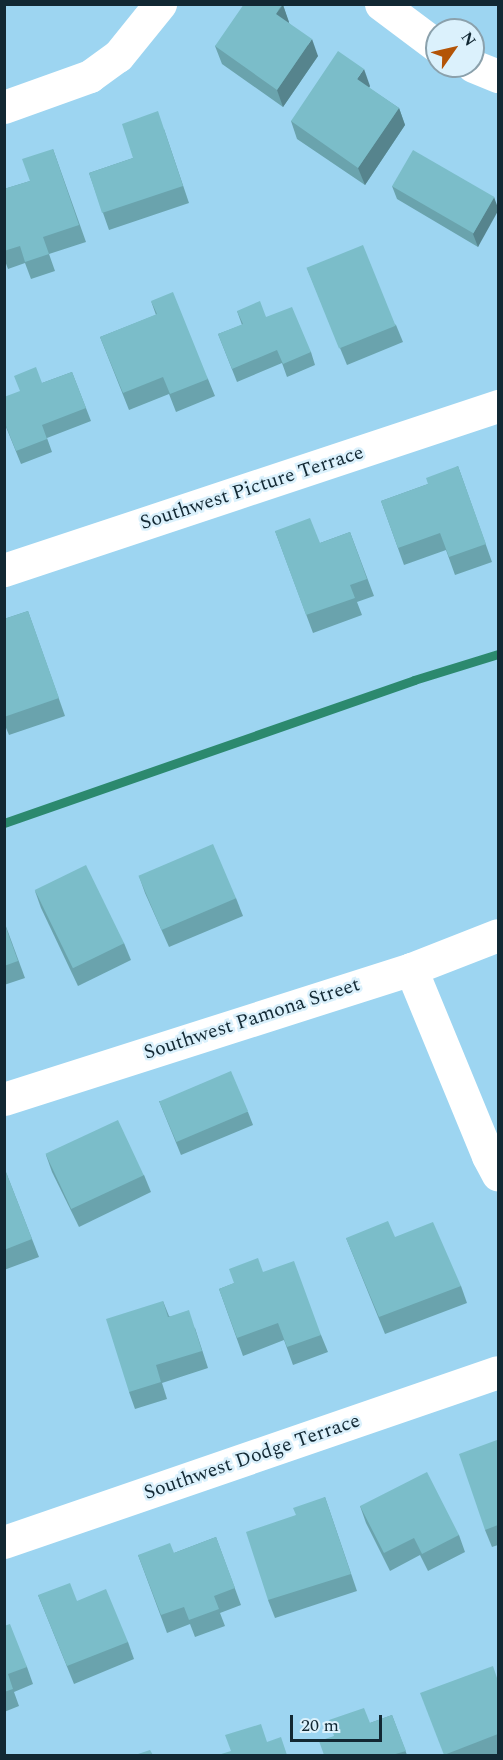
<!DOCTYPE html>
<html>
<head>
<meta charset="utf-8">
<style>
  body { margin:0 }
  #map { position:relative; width:503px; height:1760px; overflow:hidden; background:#9dd5f1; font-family:Spectral,serif }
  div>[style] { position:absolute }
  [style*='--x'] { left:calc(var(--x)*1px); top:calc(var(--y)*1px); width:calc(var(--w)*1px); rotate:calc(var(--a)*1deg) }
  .stream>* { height:9px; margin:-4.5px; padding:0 4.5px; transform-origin:4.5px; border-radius:4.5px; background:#2c896e }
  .minor>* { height:33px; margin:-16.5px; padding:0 16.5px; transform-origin:16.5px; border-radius:16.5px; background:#fff }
  .wall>* { inset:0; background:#6aa3ad }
  .shaded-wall>* { inset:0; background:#56848d }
  .building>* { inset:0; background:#7bbdc9; transform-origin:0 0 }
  span { translate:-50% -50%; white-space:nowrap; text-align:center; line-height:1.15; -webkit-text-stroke:5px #dbf1fc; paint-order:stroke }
  .street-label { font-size:20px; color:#122833 }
  .frame { position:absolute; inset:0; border:6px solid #122833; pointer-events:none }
  .north { position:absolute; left:425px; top:18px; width:60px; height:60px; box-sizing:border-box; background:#dbf1fc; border:2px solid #8ba1ac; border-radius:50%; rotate:56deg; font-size:16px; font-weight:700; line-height:24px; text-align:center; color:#122833 }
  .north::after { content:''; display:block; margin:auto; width:21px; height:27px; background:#b35407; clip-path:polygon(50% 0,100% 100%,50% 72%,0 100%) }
  .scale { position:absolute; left:290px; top:1715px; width:92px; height:27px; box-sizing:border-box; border:3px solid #122833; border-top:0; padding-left:8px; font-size:18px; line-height:21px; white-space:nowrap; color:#122833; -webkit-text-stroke:4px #dbf1fc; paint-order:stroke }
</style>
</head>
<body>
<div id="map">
  <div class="stream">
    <div style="--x:4;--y:823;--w:434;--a:-19.2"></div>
    <div style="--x:414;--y:680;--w:88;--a:-17.2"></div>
  </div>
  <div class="minor">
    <div style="--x:381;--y:4;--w:70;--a:36.9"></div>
    <div style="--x:473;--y:66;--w:27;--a:22"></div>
    <div style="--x:4;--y:107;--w:91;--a:-19.8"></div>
    <div style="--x:90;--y:76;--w:34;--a:-36"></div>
    <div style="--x:118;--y:56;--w:67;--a:-51.1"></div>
    <div style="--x:4;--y:570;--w:521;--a:-18.37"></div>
    <div style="--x:411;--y:969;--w:202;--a:67.6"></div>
    <div style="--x:488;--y:1156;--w:21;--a:62"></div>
    <div style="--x:4;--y:1099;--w:427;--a:-17.7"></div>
    <div style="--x:411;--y:969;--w:93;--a:-21.3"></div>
    <div style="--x:4;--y:1542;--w:522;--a:-18.99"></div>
  </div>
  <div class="wall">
    <div style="clip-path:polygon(283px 5px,289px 23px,318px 56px,283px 107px,222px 64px,215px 46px)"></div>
    <div style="clip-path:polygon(370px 86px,369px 88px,399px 108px,405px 125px,365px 185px,297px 139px,291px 121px)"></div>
    <div style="clip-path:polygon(164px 129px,189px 203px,109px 230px,89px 173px,133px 158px)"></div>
    <div style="clip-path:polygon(53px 149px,86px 242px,49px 254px,55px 271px,31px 279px,25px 263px,8px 269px,4px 258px,4px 189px,30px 181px)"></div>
    <div style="clip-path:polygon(392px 186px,494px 197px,478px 247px,397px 199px)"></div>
    <div style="clip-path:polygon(307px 268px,396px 325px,403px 342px,347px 365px)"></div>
    <div style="clip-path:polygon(151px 301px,208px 379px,215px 396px,176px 412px,169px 394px,129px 410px,100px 337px,156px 315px)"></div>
    <div style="clip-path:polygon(237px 311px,266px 317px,311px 352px,315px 365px,287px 377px,282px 363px,237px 382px,218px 334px,242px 325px)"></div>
    <div style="clip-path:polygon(72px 372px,91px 421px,47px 438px,52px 452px,21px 464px,4px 422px,42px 383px)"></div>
    <div style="clip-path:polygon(458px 466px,492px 562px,455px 575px,446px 550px,404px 565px,381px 501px,428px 484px)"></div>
    <div style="clip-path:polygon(275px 531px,320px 543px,350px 532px,374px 596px,357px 602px,362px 615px,313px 633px)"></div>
    <div style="clip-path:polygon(28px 611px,65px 716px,9px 735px,4px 723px,4px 619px)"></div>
    <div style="clip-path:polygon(139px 876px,236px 898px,243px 916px,169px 947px,145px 893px)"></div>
    <div style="clip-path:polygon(35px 891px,124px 943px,131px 960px,78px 986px,41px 908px)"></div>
    <div style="clip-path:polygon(4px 921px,25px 978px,4px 985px)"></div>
    <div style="clip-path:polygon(159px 1101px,248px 1112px,253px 1125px,181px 1155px)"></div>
    <div style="clip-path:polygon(46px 1155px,144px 1175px,151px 1192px,79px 1227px,52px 1172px)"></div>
    <div style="clip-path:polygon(4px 1167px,39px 1257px,4px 1270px)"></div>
    <div style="clip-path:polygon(346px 1238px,461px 1286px,467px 1303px,385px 1334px)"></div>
    <div style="clip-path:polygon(263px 1272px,321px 1335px,328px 1352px,293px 1365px,284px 1340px,243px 1356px,219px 1289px)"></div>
    <div style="clip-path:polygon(163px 1301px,169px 1316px,195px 1328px,208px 1368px,162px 1383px,167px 1399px,135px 1409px,129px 1392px)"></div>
    <div style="clip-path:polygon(498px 1443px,498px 1545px,492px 1547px,485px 1530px)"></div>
    <div style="clip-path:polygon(325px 1497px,357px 1591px,275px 1618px,268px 1600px,296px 1515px)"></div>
    <div style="clip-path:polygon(360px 1506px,459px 1535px,465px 1552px,428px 1571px,420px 1555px,390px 1571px,366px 1523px)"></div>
    <div style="clip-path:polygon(216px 1537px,241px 1605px,220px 1613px,225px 1626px,195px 1637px,190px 1624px,167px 1633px,138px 1555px,174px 1553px)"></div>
    <div style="clip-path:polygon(38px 1595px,77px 1601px,128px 1642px,134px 1659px,74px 1684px)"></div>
    <div style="clip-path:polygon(4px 1626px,27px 1667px,33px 1684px,14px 1692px,19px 1706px,4px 1712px)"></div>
    <div style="clip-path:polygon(498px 1681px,498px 1754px,495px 1755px,444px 1755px)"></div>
    <div style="clip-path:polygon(392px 1715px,407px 1755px,324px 1755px,334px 1736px)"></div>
  </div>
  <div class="shaded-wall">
    <div style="clip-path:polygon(283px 5px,289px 22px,283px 32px,276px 14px)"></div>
    <div style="clip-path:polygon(312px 39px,318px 56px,283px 107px,277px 90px)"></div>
    <div style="clip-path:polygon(364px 69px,370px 86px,363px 97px,357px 79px)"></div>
    <div style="clip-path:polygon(399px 108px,405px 125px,365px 185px,358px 168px)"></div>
    <div style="clip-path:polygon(494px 197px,498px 208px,498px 211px,478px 247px,473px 234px)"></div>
  </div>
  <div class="building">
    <div style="clip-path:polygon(244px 4px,282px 4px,276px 14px,312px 39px,277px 90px,215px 46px)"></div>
    <div style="clip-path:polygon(338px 51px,364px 69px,357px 79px,399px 108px,358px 168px,291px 121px)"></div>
    <div style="clip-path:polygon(158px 111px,183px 186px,102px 213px,89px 173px,133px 158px,122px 124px)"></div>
    <div style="clip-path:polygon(53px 149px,79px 225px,43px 237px,49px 254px,25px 262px,20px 246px,4px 251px,4px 189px,30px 181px,22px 159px)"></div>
    <div style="left:413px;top:150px;width:94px;height:42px;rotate:30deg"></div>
    <div style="left:363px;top:245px;width:87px;height:61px;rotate:68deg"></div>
    <div style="clip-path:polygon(173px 292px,208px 379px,170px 394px,163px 377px,123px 393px,100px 337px,157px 314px,151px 301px)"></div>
    <div style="clip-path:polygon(260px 301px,266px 317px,292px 307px,311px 352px,283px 364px,277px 350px,232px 369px,218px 334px,243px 324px,237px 311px)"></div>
    <div style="clip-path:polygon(36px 367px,42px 383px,72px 372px,86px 408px,42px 425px,47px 439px,16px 451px,4px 421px,4px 397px,20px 391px,14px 376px)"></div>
    <div style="clip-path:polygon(458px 466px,486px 544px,449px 557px,440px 533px,398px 548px,381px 501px,428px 484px,426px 478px)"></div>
    <div style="clip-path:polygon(310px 518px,320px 543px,350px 532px,367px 579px,350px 585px,355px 598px,306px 615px,275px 531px)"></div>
    <div style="clip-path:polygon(28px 611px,59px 698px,4px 717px,4px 619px)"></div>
    <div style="left:213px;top:844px;width:59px;height:81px;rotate:67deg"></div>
    <div style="left:86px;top:865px;width:87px;height:57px;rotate:64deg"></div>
    <div style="clip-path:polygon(4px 922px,18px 961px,4px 966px)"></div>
    <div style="left:231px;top:1071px;width:44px;height:78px;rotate:67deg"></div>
    <div style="left:118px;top:1120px;width:61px;height:80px;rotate:65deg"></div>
    <div style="clip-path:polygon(4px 1167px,32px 1239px,4px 1250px)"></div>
    <div style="clip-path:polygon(388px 1221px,395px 1237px,433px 1222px,461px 1286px,379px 1317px,346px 1238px)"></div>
    <div style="clip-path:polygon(258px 1258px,263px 1272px,294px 1261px,321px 1335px,287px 1347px,278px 1323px,237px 1338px,219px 1289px,234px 1283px,229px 1269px)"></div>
    <div style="clip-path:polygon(163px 1301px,168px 1317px,189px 1310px,202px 1351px,156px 1365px,161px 1382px,129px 1392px,106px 1319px)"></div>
    <div style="clip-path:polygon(497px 1440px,498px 1444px,498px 1525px,485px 1530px,459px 1454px)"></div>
    <div style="clip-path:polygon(427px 1472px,459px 1535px,422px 1554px,414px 1538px,384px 1553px,360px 1506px)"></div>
    <div style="clip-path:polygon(325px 1497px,351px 1574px,268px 1600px,246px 1532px,296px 1515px,293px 1508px)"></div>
    <div style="clip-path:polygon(216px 1537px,235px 1588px,214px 1596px,219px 1609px,189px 1620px,184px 1607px,161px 1615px,138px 1555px,170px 1543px,174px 1553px)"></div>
    <div style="clip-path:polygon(70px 1583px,77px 1601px,106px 1589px,128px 1642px,67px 1666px,38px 1595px)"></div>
    <div style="clip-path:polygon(10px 1624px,27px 1667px,8px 1674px,13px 1689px,4px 1692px,4px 1626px)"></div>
    <div style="clip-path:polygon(493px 1666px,498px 1681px,498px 1734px,444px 1755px,420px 1693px)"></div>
    <div style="clip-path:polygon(364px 1708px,370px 1723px,392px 1715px,406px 1751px,392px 1755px,324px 1755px,319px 1741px,334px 1736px,329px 1720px)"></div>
    <div style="clip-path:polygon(261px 1724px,267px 1742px,281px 1737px,287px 1755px,218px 1755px,231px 1751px,225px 1735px)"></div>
    <div style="clip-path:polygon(150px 1750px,153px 1755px,135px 1755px)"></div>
  </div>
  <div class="street-label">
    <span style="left:252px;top:488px;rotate:-18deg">Southwest Picture Terrace</span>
    <span style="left:252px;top:1019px;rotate:-18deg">Southwest Pamona Street</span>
    <span style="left:252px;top:1457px;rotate:-19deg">Southwest Dodge Terrace</span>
  </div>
  <div class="frame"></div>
  <div class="north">N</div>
  <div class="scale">20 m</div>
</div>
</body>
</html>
